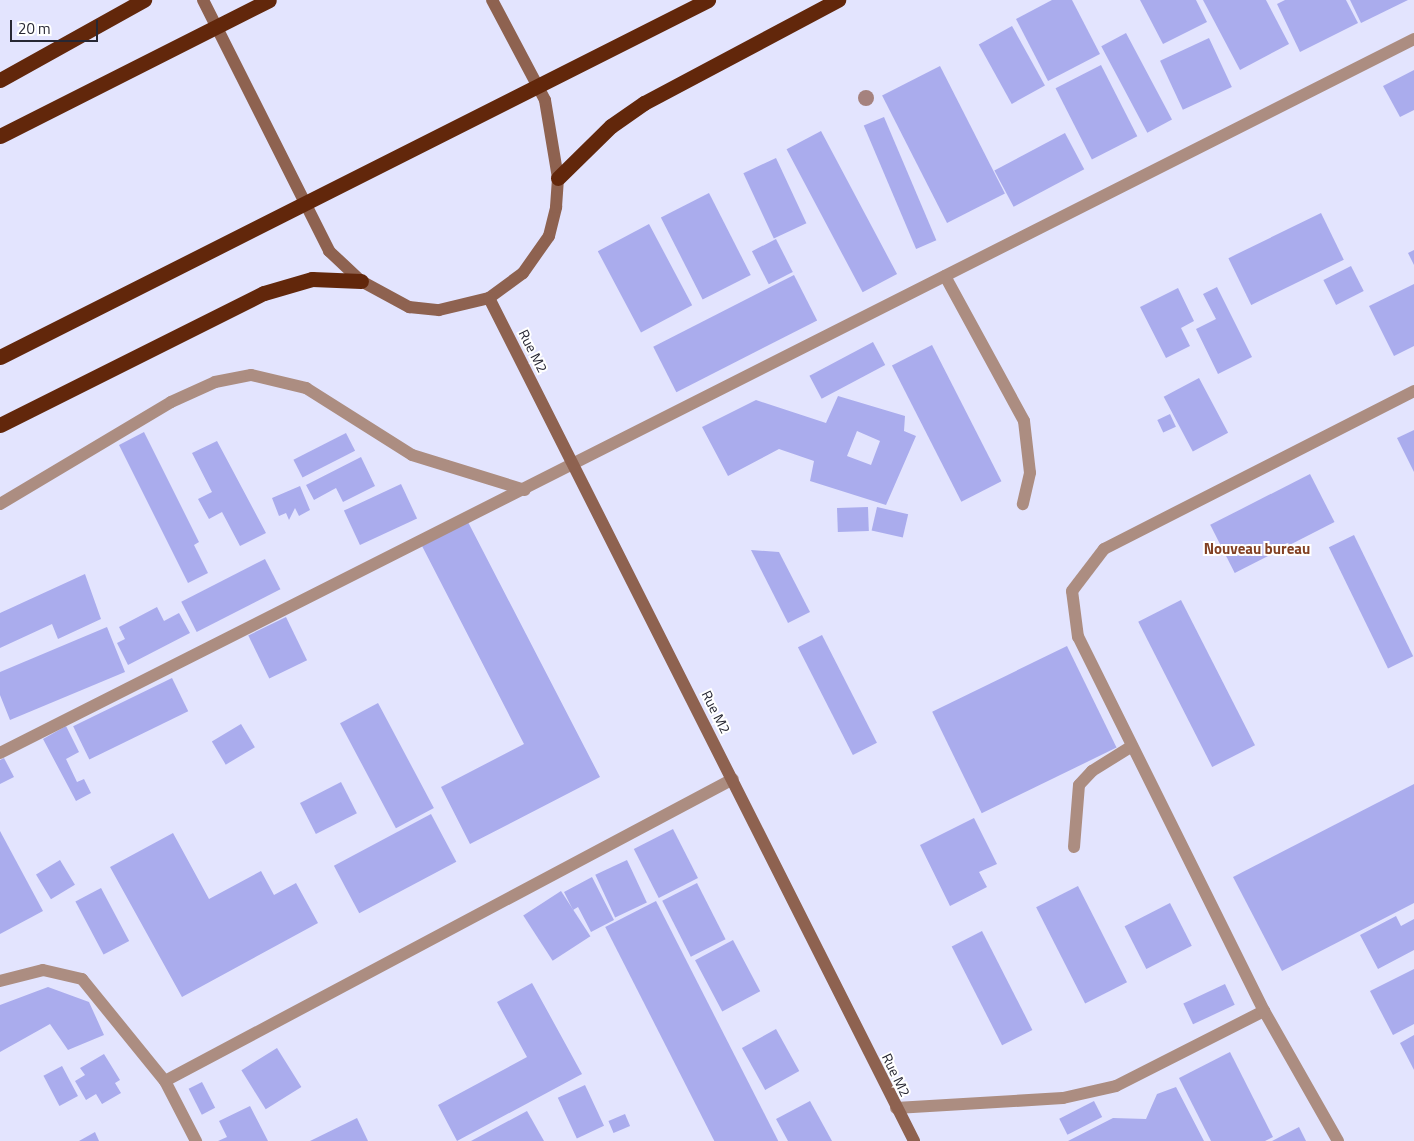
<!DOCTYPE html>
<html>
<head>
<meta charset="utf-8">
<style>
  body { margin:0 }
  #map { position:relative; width:1414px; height:1141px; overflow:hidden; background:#e3e4fe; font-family:"Titillium Web",sans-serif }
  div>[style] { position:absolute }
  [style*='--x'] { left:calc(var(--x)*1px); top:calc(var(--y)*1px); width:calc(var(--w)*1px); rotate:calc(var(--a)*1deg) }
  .building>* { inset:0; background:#aaaced; transform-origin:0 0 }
  .service>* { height:12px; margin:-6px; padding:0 6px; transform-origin:6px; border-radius:6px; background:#ac8d81 }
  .minor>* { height:12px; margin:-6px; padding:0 6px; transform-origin:6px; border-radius:6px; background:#ac8d81 }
  .secondary>* { height:12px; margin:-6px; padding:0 6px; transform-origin:6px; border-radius:6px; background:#8e6250 }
  .motorway>* { height:15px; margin:-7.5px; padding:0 7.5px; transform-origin:7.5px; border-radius:7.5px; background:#62270b }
  .trees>* { width:16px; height:16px; margin:-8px; border-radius:50%; background:#a5827e }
  span { translate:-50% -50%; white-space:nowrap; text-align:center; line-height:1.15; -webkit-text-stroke:4px #fff; paint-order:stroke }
  .street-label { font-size:14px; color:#272733 }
  .neighbourhood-label { font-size:15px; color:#824023; font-weight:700 }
  .scale { position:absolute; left:10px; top:20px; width:88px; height:22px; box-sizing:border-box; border:2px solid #272733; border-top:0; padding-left:6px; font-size:15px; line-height:18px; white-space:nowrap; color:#272733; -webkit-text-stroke:4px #fff; paint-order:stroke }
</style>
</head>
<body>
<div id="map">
  <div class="building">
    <div style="clip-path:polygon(1052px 0,1072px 0,1100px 54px,1048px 81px,1016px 19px)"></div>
    <div style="clip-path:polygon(1140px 0,1196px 0,1207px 22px,1163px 44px)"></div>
    <div style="clip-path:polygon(1203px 0,1266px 0,1289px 44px,1240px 70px)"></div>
    <div style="clip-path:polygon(1285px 0,1346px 0,1358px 23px,1300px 52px,1277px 4px)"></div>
    <div style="clip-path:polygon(1350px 0,1408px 0,1361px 23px)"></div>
    <div style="left:1012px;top:26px;width:68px;height:38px;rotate:61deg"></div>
    <div style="left:1126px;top:33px;width:98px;height:28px;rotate:62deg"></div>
    <div style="left:1209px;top:38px;width:54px;height:54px;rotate:65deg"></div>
    <div style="left:1101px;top:65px;width:80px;height:51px;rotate:63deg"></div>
    <div style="left:940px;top:66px;width:143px;height:65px;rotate:63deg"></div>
    <div style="clip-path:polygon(1414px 70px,1414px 110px,1400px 117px,1383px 86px)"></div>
    <div style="left:884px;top:117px;width:134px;height:22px;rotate:67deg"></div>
    <div style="left:821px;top:131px;width:162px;height:39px;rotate:62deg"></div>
    <div style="left:1065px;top:133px;width:41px;height:80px;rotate:62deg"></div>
    <div style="left:776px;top:158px;width:72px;height:36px;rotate:65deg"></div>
    <div style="left:709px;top:193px;width:92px;height:54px;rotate:63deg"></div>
    <div style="left:1321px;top:213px;width:52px;height:103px;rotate:64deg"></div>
    <div style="left:649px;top:224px;width:92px;height:58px;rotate:62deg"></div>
    <div style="left:776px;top:239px;width:37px;height:27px;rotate:63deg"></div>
    <div style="clip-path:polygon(1414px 250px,1414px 265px,1408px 253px)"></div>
    <div style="left:1351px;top:266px;width:28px;height:31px;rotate:63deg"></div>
    <div style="left:794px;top:275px;width:51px;height:158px;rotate:63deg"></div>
    <div style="clip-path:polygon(1414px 284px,1414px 346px,1394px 356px,1369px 306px)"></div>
    <div style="clip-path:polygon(1217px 287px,1252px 357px,1218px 374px,1196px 329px,1216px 319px,1203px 294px)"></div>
    <div style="clip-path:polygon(1178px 288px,1194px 321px,1181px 328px,1190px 346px,1166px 358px,1140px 307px)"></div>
    <div style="left:873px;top:342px;width:26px;height:72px;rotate:62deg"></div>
    <div style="left:932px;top:345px;width:153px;height:45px;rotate:63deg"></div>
    <div style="left:1199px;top:378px;width:62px;height:40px;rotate:62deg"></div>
    <div style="clip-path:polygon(evenodd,838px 396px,905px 416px,904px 431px,916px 436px,886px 505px,810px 481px,814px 461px,779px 449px,728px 476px,702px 427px,756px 400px,826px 423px,838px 396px,857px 431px,880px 441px,871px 465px,847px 456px,857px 431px)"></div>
    <div style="left:1170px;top:414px;width:14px;height:14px;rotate:65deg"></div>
    <div style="clip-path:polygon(1414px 430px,1414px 472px,1397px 438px)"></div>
    <div style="clip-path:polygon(144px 432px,199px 542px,194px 545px,208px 573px,188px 583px,119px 445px)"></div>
    <div style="left:346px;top:433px;width:20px;height:59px;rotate:63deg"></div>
    <div style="clip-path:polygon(217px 441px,266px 533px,240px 546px,222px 512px,209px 519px,198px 499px,212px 492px,192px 453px)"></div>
    <div style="clip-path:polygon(361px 457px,375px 486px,343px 502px,336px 488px,314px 500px,306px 485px)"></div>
    <div style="left:1310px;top:474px;width:54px;height:112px;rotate:63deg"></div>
    <div style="left:401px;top:484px;width:38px;height:63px;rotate:65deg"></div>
    <div style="clip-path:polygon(300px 486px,310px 510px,299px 516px,295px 508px,289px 520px,286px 513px,279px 516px,272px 498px)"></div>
    <div style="left:868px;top:507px;width:24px;height:31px;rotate:88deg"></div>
    <div style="left:877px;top:507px;width:32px;height:24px;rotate:13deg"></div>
    <div style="clip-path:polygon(468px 522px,600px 777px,470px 844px,441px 787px,524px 744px,422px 546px)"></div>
    <div style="left:1354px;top:535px;width:135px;height:28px;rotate:64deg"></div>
    <div style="clip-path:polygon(751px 550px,779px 552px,810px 612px,788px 623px)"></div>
    <div style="left:265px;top:559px;width:34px;height:94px;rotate:63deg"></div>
    <div style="clip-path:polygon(85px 574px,101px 619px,58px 639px,52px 624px,0 648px,0 613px)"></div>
    <div style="left:1181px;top:600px;width:163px;height:48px;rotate:63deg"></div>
    <div style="clip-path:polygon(157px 607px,164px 621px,179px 613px,190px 633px,128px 665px,117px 643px,125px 639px,119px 627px)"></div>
    <div style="left:286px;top:617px;width:48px;height:42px;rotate:64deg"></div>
    <div style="clip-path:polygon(107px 627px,125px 672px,10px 720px,0 695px,0 672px)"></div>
    <div style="left:822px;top:635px;width:121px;height:27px;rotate:63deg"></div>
    <div style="left:1067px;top:646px;width:113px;height:150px;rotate:64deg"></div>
    <div style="left:172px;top:678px;width:37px;height:110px;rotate:64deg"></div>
    <div style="left:378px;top:703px;width:119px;height:43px;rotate:62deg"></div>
    <div style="left:241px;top:724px;width:27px;height:34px;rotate:59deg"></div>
    <div style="clip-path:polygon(66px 726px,79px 752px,66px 759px,77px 782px,84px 779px,91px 793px,76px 801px,43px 739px)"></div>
    <div style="clip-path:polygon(4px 758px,14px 777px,0 784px,0 760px)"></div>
    <div style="left:341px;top:782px;width:35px;height:46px;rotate:63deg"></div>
    <div style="clip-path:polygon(1414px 784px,1414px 903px,1282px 971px,1233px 877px)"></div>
    <div style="left:431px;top:814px;width:54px;height:110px;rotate:62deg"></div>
    <div style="clip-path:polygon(974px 818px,997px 864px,979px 872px,987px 887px,950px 906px,920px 845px)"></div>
    <div style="left:673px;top:829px;width:55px;height:44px;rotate:63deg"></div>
    <div style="clip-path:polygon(0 831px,43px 911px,0 934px)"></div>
    <div style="clip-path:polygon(173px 833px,209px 899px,261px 871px,274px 895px,296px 883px,318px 923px,182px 997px,110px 867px)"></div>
    <div style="left:60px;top:860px;width:29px;height:28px;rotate:59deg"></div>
    <div style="left:627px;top:860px;width:47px;height:35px;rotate:65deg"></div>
    <div style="clip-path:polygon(592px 877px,614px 920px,591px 932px,578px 907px,573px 910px,564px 892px)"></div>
    <div style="left:697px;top:883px;width:63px;height:39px;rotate:63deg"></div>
    <div style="left:1078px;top:886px;width:108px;height:47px;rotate:63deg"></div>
    <div style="left:101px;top:888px;width:60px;height:29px;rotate:62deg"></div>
    <div style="left:561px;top:891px;width:54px;height:45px;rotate:57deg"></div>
    <div style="left:656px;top:901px;width:270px;height:57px;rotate:63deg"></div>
    <div style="left:1170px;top:903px;width:48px;height:51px;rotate:63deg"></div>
    <div style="clip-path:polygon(1396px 916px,1401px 926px,1414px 919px,1414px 950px,1378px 969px,1360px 935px)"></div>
    <div style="left:982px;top:931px;width:111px;height:34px;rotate:63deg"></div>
    <div style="left:733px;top:940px;width:58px;height:43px;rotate:62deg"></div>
    <div style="clip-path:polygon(1414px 969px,1414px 1024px,1393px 1035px,1370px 991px)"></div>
    <div style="clip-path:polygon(532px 983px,582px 1074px,457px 1141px,438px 1105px,527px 1057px,497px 1002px)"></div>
    <div style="left:1225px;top:984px;width:23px;height:46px;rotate:65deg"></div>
    <div style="clip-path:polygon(48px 987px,89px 1002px,104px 1035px,68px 1050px,50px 1024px,0 1052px,0 1005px)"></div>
    <div style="left:776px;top:1029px;width:48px;height:39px;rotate:61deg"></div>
    <div style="clip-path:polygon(1414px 1035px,1414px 1070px,1400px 1043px)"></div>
    <div style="left:277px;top:1048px;width:46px;height:42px;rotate:58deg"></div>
    <div style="clip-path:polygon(1230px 1052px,1273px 1137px,1265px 1141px,1211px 1141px,1179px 1078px)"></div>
    <div style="clip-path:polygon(104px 1054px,120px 1080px,115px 1083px,121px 1093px,102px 1104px,96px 1094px,86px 1100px,75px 1081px,85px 1075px,80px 1068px)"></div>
    <div style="left:62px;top:1066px;width:34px;height:21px;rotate:62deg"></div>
    <div style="left:202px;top:1082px;width:29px;height:15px;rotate:63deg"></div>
    <div style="left:585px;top:1085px;width:45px;height:30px;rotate:65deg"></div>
    <div style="clip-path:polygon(1176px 1087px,1204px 1141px,1068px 1141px,1113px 1118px,1146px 1119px,1157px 1094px)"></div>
    <div style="clip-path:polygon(810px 1101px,832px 1141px,788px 1141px,776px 1119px)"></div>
    <div style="left:1094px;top:1101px;width:18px;height:39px;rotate:63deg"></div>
    <div style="clip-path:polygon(250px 1106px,268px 1141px,218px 1141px,227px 1137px,219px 1121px)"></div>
    <div style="clip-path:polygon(527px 1111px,544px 1141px,471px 1141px)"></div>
    <div style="left:625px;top:1114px;width:13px;height:18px;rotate:67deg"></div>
    <div style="clip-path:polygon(357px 1118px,368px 1141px,310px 1141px)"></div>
    <div style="clip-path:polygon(1299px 1127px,1306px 1141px,1272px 1141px)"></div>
    <div style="clip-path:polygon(95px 1132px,99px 1141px,79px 1141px)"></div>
  </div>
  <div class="service">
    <div style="--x:945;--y:276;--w:165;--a:61.4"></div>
    <div style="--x:1024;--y:421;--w:52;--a:83.4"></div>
    <div style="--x:1030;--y:473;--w:32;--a:103"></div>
    <div style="--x:1074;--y:847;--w:62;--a:-85.4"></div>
    <div style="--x:1079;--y:785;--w:19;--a:-47"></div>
    <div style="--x:1092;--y:771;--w:47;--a:-32"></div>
  </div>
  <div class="minor">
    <div style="--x:0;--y:504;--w:199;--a:-30.8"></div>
    <div style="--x:171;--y:402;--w:48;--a:-24.4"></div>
    <div style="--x:215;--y:382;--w:37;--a:-11"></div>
    <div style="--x:251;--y:375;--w:57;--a:13.3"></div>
    <div style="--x:306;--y:388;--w:125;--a:32.3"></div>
    <div style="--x:412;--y:455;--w:118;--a:17.2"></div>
    <div style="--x:0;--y:753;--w:1584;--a:-26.79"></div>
    <div style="--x:0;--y:981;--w:44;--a:-14.3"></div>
    <div style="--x:43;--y:970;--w:40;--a:13"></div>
    <div style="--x:82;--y:979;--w:132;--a:50.9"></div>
    <div style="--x:165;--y:1081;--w:68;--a:62.7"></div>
    <div style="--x:165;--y:1081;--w:643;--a:-28"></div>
    <div style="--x:896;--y:1108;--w:167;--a:-3.4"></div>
    <div style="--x:1063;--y:1098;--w:54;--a:-12.8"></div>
    <div style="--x:1116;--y:1086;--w:166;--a:-26.9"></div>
    <div style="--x:1338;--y:1141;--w:150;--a:-119.6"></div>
    <div style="--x:1264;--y:1011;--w:418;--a:-116.4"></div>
    <div style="--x:1078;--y:637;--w:46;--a:-97.4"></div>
    <div style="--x:1072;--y:591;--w:53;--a:-52.7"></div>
    <div style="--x:1104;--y:549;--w:348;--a:-27"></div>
  </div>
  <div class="secondary">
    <div style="--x:203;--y:0;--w:281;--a:63.3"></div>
    <div style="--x:329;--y:251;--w:44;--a:43.2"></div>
    <div style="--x:361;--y:281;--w:55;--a:28.4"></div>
    <div style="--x:409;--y:307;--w:30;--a:6"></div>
    <div style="--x:439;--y:310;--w:51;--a:-13.5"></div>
    <div style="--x:489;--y:298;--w:42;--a:-36.3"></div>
    <div style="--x:523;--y:273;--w:45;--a:-54.9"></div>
    <div style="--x:549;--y:236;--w:30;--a:-76"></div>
    <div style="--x:556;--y:207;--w:29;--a:-86"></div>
    <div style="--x:558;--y:178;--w:79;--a:-99.5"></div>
    <div style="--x:545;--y:100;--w:113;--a:-117.9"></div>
    <div style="--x:489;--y:298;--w:944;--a:63.24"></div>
  </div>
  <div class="motorway">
    <div style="--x:0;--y:80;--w:165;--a:-29.1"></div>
    <div style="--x:0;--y:136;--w:301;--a:-26.8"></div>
    <div style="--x:558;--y:178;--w:74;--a:-44.5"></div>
    <div style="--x:611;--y:126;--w:40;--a:-34.9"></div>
    <div style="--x:644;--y:103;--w:220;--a:-28"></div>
    <div style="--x:0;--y:357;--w:793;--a:-26.76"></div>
    <div style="--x:0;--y:425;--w:295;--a:-26.6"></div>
    <div style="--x:264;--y:293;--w:50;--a:-16.3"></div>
    <div style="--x:312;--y:279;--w:49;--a:2.3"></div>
  </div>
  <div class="trees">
    <div style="left:866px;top:98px"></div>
  </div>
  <div class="street-label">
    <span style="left:533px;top:351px;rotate:63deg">Rue M2</span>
    <span style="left:716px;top:712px;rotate:63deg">Rue M2</span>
    <span style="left:896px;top:1075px;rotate:64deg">Rue M2</span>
  </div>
  <div class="neighbourhood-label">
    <span style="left:1257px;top:549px">Nouveau bureau</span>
  </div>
  <div class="scale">20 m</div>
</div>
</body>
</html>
